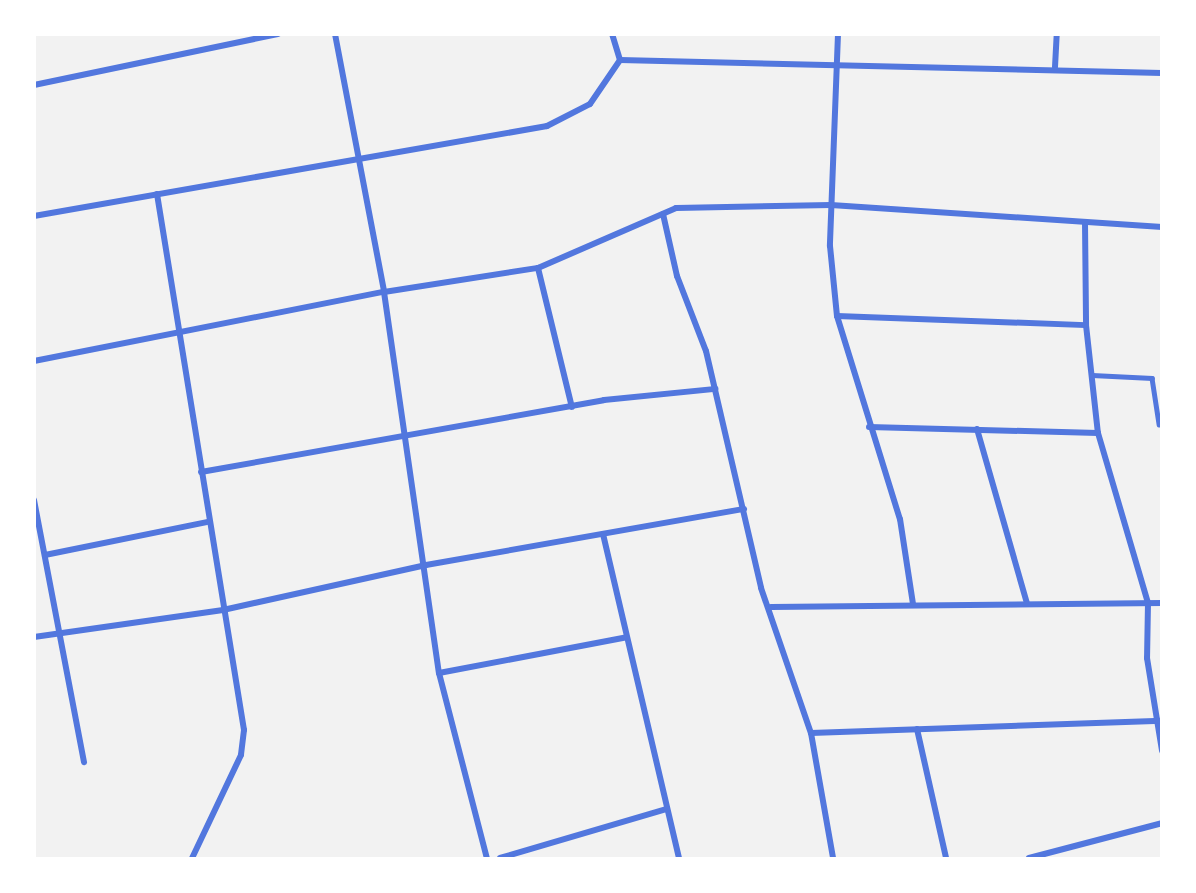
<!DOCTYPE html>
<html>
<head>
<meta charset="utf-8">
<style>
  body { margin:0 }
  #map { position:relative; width:1196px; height:893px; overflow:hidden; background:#f2f2f2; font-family:"Noto Sans",sans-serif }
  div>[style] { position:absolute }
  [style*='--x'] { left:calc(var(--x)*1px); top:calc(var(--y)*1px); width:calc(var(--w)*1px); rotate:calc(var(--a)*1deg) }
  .service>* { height:4.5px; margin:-2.25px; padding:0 2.25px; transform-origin:2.25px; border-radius:2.25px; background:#5277de }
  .minor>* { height:6px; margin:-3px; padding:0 3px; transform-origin:3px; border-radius:3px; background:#5277de }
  span { translate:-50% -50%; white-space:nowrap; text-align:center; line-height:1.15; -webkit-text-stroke:6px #fff; paint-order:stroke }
  .frame { position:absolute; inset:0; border:36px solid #fff; pointer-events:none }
</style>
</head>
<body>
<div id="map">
  <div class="service">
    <div style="--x:1092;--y:375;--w:60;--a:2.9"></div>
    <div style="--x:1152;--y:378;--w:47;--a:81.3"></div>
  </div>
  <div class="minor">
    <div style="--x:335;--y:34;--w:263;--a:79.2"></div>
    <div style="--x:384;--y:292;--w:385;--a:81.8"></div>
    <div style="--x:439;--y:673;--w:191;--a:75.5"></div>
    <div style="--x:838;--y:34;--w:212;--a:92.2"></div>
    <div style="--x:830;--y:246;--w:70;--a:84.3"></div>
    <div style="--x:837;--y:316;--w:213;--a:72.8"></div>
    <div style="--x:900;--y:519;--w:86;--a:81.3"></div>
    <div style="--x:620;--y:60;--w:542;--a:1.37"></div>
    <div style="--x:1055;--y:67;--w:33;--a:-87"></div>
    <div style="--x:34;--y:85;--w:249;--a:-11.8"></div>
    <div style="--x:157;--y:194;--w:543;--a:80.78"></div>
    <div style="--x:244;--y:730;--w:25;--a:97"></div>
    <div style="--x:241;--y:755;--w:114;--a:115.4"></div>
    <div style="--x:663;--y:214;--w:64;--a:77.3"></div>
    <div style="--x:677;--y:276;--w:80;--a:68.9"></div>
    <div style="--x:706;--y:351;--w:243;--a:76.9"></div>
    <div style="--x:761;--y:588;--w:153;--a:71"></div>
    <div style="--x:811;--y:733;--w:127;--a:80"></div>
    <div style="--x:34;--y:216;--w:521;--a:-9.95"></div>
    <div style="--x:547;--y:126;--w:48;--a:-27.1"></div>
    <div style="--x:590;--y:104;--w:53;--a:-55.7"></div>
    <div style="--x:620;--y:60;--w:27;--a:-107"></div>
    <div style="--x:1085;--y:223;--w:102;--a:89.4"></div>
    <div style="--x:1086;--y:325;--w:109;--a:83.7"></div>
    <div style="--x:1098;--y:433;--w:177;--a:73.6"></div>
    <div style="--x:1148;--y:603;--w:55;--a:91"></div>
    <div style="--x:1147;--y:658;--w:94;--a:80.8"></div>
    <div style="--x:538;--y:268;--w:143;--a:76.3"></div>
    <div style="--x:837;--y:316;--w:249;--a:2.1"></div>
    <div style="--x:34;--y:361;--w:357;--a:-11.2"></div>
    <div style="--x:384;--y:292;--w:156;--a:-8.9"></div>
    <div style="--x:538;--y:268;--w:150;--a:-23.5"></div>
    <div style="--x:676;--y:208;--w:155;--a:-1.1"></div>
    <div style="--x:831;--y:205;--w:332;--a:3.8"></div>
    <div style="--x:869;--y:427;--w:229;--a:1.5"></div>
    <div style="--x:977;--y:429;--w:181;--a:74"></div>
    <div style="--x:201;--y:472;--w:409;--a:-10.1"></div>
    <div style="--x:604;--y:400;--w:112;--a:-5.7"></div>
    <div style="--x:34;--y:500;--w:267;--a:79.2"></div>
    <div style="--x:603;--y:534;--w:333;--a:76.8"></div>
    <div style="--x:45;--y:555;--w:165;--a:-11.5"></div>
    <div style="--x:771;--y:607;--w:391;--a:-0.6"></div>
    <div style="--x:34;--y:637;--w:191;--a:-8.1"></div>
    <div style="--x:223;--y:610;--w:208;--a:-12.5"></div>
    <div style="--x:426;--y:565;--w:323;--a:-10"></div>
    <div style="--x:439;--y:673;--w:191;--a:-10.8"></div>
    <div style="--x:917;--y:729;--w:132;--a:77.3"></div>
    <div style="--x:811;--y:733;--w:351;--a:-2"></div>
    <div style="--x:500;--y:858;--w:174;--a:-16.4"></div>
    <div style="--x:1029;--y:858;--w:138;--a:-14.7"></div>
  </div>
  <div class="frame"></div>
</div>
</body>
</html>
